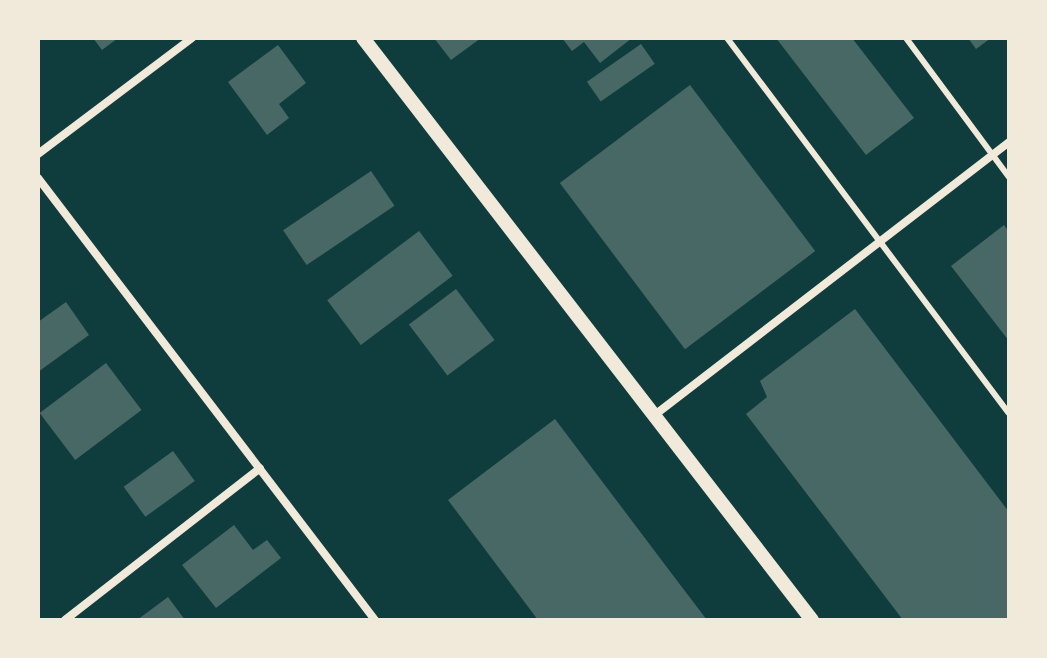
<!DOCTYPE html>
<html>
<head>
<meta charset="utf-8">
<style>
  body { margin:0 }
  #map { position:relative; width:1047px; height:658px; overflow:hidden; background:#0f3d3e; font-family:"Crimson Pro",serif }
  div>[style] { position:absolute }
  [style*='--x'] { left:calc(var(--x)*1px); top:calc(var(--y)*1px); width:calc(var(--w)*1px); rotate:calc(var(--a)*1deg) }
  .building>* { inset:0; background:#486865; transform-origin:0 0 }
  .service>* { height:6px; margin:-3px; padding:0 3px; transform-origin:3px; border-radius:3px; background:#f1e9da }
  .minor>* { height:8px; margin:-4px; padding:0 4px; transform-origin:4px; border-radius:4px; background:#f1e9da }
  .tertiary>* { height:14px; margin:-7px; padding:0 7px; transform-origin:7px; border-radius:7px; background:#f1e9da }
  span { translate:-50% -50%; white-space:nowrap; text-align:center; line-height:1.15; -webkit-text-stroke:8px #f1e9da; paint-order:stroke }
  .frame { position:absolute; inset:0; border:40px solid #f1e9da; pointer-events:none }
</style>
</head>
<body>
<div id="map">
  <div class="building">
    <div style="clip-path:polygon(93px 38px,118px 38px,102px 50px)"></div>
    <div style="clip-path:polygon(434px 38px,481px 38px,451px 60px)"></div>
    <div style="clip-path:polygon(562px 38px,632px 38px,600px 63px,584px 42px,572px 51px)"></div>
    <div style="clip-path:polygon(776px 38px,852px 38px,914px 118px,866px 155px)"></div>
    <div style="clip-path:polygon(968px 38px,991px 38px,976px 49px)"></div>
    <div style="left:641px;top:44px;width:24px;height:66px;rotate:55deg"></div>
    <div style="clip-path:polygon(278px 45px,306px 83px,279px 104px,289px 118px,267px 135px,228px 82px)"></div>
    <div style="left:690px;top:85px;width:208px;height:163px;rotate:53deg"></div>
    <div style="left:371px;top:171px;width:42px;height:106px;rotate:56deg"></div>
    <div style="clip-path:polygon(1004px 225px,1009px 232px,1009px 341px,951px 266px)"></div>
    <div style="left:419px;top:231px;width:56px;height:115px;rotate:53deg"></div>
    <div style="left:456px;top:289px;width:64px;height:59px;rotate:53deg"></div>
    <div style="clip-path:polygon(66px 302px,89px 335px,38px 372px,38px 322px)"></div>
    <div style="clip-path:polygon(855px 309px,1009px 512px,1009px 620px,903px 620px,746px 414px,767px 397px,760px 381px)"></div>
    <div style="left:106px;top:363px;width:59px;height:83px;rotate:53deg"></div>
    <div style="clip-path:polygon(555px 419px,672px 574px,707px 620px,538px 620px,448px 500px)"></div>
    <div style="left:173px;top:451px;width:37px;height:61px;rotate:54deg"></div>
    <div style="clip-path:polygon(234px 525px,253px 550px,267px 540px,281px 558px,216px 608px,182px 565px)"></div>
    <div style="clip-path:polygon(168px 597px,185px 620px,137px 620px)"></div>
  </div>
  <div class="service">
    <div style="--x:727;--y:38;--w:469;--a:53.1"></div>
    <div style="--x:906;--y:38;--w:173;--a:53.5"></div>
  </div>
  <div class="minor">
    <div style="--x:38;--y:154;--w:193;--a:-37"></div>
    <div style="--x:38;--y:178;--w:556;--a:52.68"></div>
    <div style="--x:656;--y:414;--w:446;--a:-37.6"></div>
    <div style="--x:65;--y:620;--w:247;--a:-37.9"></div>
  </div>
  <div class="tertiary">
    <div style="--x:363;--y:38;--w:735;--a:52.35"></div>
  </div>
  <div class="frame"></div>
</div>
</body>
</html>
